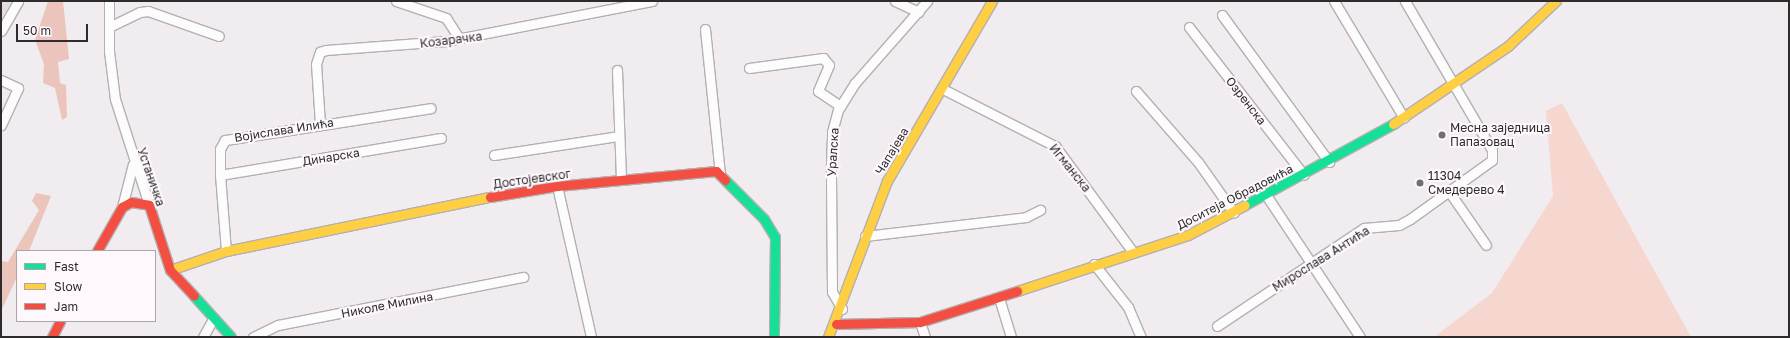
<!DOCTYPE html>
<html>
<head>
<meta charset="utf-8">
<style>
  body { margin:0 }
  #map { position:relative; width:1790px; height:338px; overflow:hidden; background:#f0ecef; font-family:"Golos Text",sans-serif }
  div>[style] { position:absolute }
  [style*='--x'] { left:calc(var(--x)*1px); top:calc(var(--y)*1px); width:calc(var(--w)*1px); rotate:calc(var(--a)*1deg) }
  .built>* { inset:0; background:#e6dde4 }
  .green>* { inset:0; background:#f6d7d0 }
  .forest>* { inset:0; background:#ebc4bb }
  .roads { filter:drop-shadow(1px 0 #b4b0b2) drop-shadow(-1px 0 #b4b0b2) drop-shadow(0 1px #b4b0b2) drop-shadow(0 -1px #b4b0b2) }
  .street>* { height:9px; margin:-4.5px; padding:0 4.5px; transform-origin:4.5px; border-radius:4.5px; background:#fdfcfd }
  .fast>* { height:9px; margin:-4.5px; padding:0 4.5px; transform-origin:4.5px; border-radius:4.5px; background:#16e098 }
  .slow>* { height:9px; margin:-4.5px; padding:0 4.5px; transform-origin:4.5px; border-radius:4.5px; background:#ffcf43 }
  .jam>* { height:9px; margin:-4.5px; padding:0 4.5px; transform-origin:4.5px; border-radius:4.5px; background:#f24e42 }
  .dots>* { width:11px; height:11px; translate:-50% -50%; box-sizing:border-box; border:2px solid #fef8fd; border-radius:50% }
  span { translate:-50% -50%; white-space:nowrap; text-align:center; line-height:1.15; -webkit-text-stroke:4px #fef8fd; paint-order:stroke }
  .street-label { font-size:12px; color:#2e2b2d }
  .poi-label { font-size:12px; color:#2e2b2d }
  .left { translate:0 -50%; text-align:left }
  .frame { position:absolute; inset:0; border:2px solid #2e2b2d; pointer-events:none }
  .legend { position:absolute; left:16px; top:250px; width:140px; height:72px; box-sizing:border-box; background:#fef8fd; border:1px solid #aba6aa; margin:0; padding:5px 7px; list-style:none; font-size:12px; color:#2e2b2d }
  .legend li { display:flex; align-items:center; gap:8px; height:20px }
  .legend b { width:20px; border:1px solid #aba6aa }
  .scale { position:absolute; left:16px; top:24px; width:72px; height:18px; box-sizing:border-box; border:2px solid #2e2b2d; border-top:0; padding-left:5px; font-size:12px; line-height:14px; white-space:nowrap; color:#2e2b2d; -webkit-text-stroke:3px #fef8fd; paint-order:stroke }
</style>
</head>
<body>
<div id="map">
  <div class="built">
    <div style="clip-path:polygon(1px 1px,12px 1px,1px 19px)"></div>
  </div>
  <div class="green">
    <div style="clip-path:polygon(1562px 103px,1691px 337px,1434px 337px,1492px 293px,1553px 196px,1546px 111px)"></div>
  </div>
  <div class="forest">
    <div style="clip-path:polygon(48px 1px,63px 1px,69px 59px,58px 62px,60px 83px,66px 85px,67px 117px,62px 120px,55px 88px,43px 83px,44px 64px,35px 40px)"></div>
    <div style="clip-path:polygon(36px 193px,51px 196px,29px 251px,17px 251px,17px 277px,1px 311px,1px 261px,8px 262px,39px 210px,32px 201px)"></div>
  </div>
  <div class="roads">
    <div class="street">
      <div style="--x:109;--y:1;--w:50;--a:90"></div>
      <div style="--x:109;--y:51;--w:48;--a:82.9"></div>
      <div style="--x:115;--y:99;--w:111;--a:72.2"></div>
      <div style="--x:396;--y:1;--w:53;--a:18.8"></div>
      <div style="--x:446;--y:18;--w:24;--a:57"></div>
      <div style="--x:895;--y:1;--w:26;--a:25"></div>
      <div style="--x:1334;--y:1;--w:136;--a:59.1"></div>
      <div style="--x:1222;--y:15;--w:182;--a:53.9"></div>
      <div style="--x:109;--y:27;--w:34;--a:-26"></div>
      <div style="--x:140;--y:12;--w:8;--a:-7"></div>
      <div style="--x:148;--y:11;--w:75;--a:19.4"></div>
      <div style="--x:1189;--y:27;--w:187;--a:52.2"></div>
      <div style="--x:705;--y:29;--w:145;--a:84.1"></div>
      <div style="--x:1;--y:31;--w:34;--a:-60"></div>
      <div style="--x:749;--y:68;--w:75;--a:-7.7"></div>
      <div style="--x:823;--y:58;--w:9;--a:49"></div>
      <div style="--x:829;--y:65;--w:28;--a:113"></div>
      <div style="--x:818;--y:91;--w:27;--a:34"></div>
      <div style="--x:617;--y:70;--w:110;--a:87.9"></div>
      <div style="--x:1;--y:80;--w:19;--a:25"></div>
      <div style="--x:18;--y:88;--w:41;--a:114.7"></div>
      <div style="--x:943;--y:89;--w:126;--a:27"></div>
      <div style="--x:1055;--y:146;--w:132;--a:53.7"></div>
      <div style="--x:1136;--y:91;--w:94;--a:48.9"></div>
      <div style="--x:1198;--y:162;--w:62;--a:54.8"></div>
      <div style="--x:320;--y:124;--w:60;--a:-93.8"></div>
      <div style="--x:316;--y:64;--w:13;--a:-72"></div>
      <div style="--x:320;--y:52;--w:6;--a:-18"></div>
      <div style="--x:326;--y:50;--w:120;--a:-4.3"></div>
      <div style="--x:446;--y:41;--w:210;--a:-11"></div>
      <div style="--x:494;--y:155;--w:125;--a:-8.7"></div>
      <div style="--x:220;--y:175;--w:224;--a:-9.5"></div>
      <div style="--x:557;--y:186;--w:155;--a:77.3"></div>
      <div style="--x:1450;--y:193;--w:63;--a:55.3"></div>
      <div style="--x:1266;--y:195;--w:170;--a:56.5"></div>
      <div style="--x:122;--y:207;--w:44;--a:-75.7"></div>
      <div style="--x:865;--y:236;--w:162;--a:-6.7"></div>
      <div style="--x:1026;--y:217;--w:16;--a:-27"></div>
      <div style="--x:226;--y:251;--w:76;--a:-94.5"></div>
      <div style="--x:220;--y:175;--w:26;--a:-90"></div>
      <div style="--x:220;--y:149;--w:10;--a:-61"></div>
      <div style="--x:225;--y:140;--w:208;--a:-8.8"></div>
      <div style="--x:1094;--y:264;--w:55;--a:51.7"></div>
      <div style="--x:1128;--y:307;--w:33;--a:67"></div>
      <div style="--x:999;--y:298;--w:41;--a:72.9"></div>
      <div style="--x:842;--y:309;--w:20;--a:-120"></div>
      <div style="--x:832;--y:292;--w:127;--a:-90.5"></div>
      <div style="--x:831;--y:165;--w:33;--a:-88"></div>
      <div style="--x:832;--y:132;--w:23;--a:-75"></div>
      <div style="--x:838;--y:110;--w:32;--a:-58"></div>
      <div style="--x:855;--y:83;--w:109;--a:-48.7"></div>
      <div style="--x:920;--y:322;--w:16;--a:72"></div>
      <div style="--x:1217;--y:326;--w:177;--a:-33.7"></div>
      <div style="--x:1364;--y:228;--w:35;--a:-5"></div>
      <div style="--x:1399;--y:225;--w:13;--a:-29"></div>
      <div style="--x:1410;--y:219;--w:101;--a:-35.7"></div>
      <div style="--x:1492;--y:160;--w:10;--a:-90"></div>
      <div style="--x:1492;--y:150;--w:173;--a:-120.3"></div>
      <div style="--x:203;--y:337;--w:21;--a:-61"></div>
      <div style="--x:253;--y:337;--w:28;--a:-26"></div>
      <div style="--x:278;--y:325;--w:250;--a:-11.1"></div>
    </div>
    <div class="fast">
      <div style="--x:725;--y:180;--w:55;--a:45"></div>
      <div style="--x:764;--y:219;--w:21;--a:59"></div>
      <div style="--x:775;--y:237;--w:100;--a:90.6"></div>
      <div style="--x:1245;--y:205;--w:169;--a:-28.7"></div>
      <div style="--x:194;--y:296;--w:55;--a:47.9"></div>
    </div>
    <div class="slow">
      <div style="--x:1393;--y:124;--w:139;--a:-34.1"></div>
      <div style="--x:1508;--y:46;--w:66;--a:-43.2"></div>
      <div style="--x:170;--y:270;--w:59;--a:-18.7"></div>
      <div style="--x:226;--y:251;--w:269;--a:-11.6"></div>
      <div style="--x:1017;--y:291;--w:180;--a:-18.1"></div>
      <div style="--x:1188;--y:235;--w:64;--a:-27.8"></div>
      <div style="--x:828;--y:337;--w:167;--a:-69.3"></div>
      <div style="--x:887;--y:181;--w:208;--a:-59.7"></div>
    </div>
    <div class="jam">
      <div style="--x:490;--y:197;--w:68;--a:-9.3"></div>
      <div style="--x:557;--y:186;--w:160;--a:-5.4"></div>
      <div style="--x:716;--y:171;--w:13;--a:45"></div>
      <div style="--x:97;--y:251;--w:51;--a:-60.4"></div>
      <div style="--x:122;--y:207;--w:10;--a:-29"></div>
      <div style="--x:131;--y:202;--w:18;--a:9"></div>
      <div style="--x:149;--y:205;--w:68;--a:72.1"></div>
      <div style="--x:170;--y:270;--w:35;--a:47"></div>
      <div style="--x:836;--y:324;--w:84;--a:-1.4"></div>
      <div style="--x:920;--y:322;--w:102;--a:-17.7"></div>
      <div style="--x:52;--y:337;--w:18;--a:-63"></div>
    </div>
  </div>
  <div class="dots">
    <div style="left:1442px;top:135px;background:#726f71"></div>
    <div style="left:1420px;top:183px;background:#726f71"></div>
  </div>
  <div class="street-label">
    <span style="left:451px;top:40px;rotate:-7deg">Козарачка</span>
    <span style="left:1246px;top:101px;rotate:52deg">Озренска</span>
    <span style="left:284px;top:130px;rotate:-9deg">Војислава Илића</span>
    <span style="left:892px;top:151px;rotate:-59deg">Чапајева</span>
    <span style="left:833px;top:152px;rotate:-86deg">Уралска</span>
    <span style="left:331px;top:157px;rotate:-9deg">Динарска</span>
    <span style="left:1070px;top:168px;rotate:51deg">Игманска</span>
    <span style="left:151px;top:177px;rotate:71deg">Устаничка</span>
    <span style="left:532px;top:179px;rotate:-8deg">Достојевског</span>
    <span style="left:1235px;top:197px;rotate:-27deg">Доситеја Обрадовића</span>
    <span style="left:1321px;top:259px;rotate:-32deg">Мирослава Антића</span>
    <span style="left:387px;top:305px;rotate:-11deg">Николе Милина</span>
  </div>
  <div class="poi-label">
    <span class="left" style="left:1450px;top:135px">Месна заједница<br>Папазовац</span>
    <span class="left" style="left:1428px;top:183px">11304<br>Смедерево 4</span>
  </div>
  <div class="frame"></div>
  <ul class="legend">
  <li><b style="height:5px;background:#16e098"></b>Fast</li>
  <li><b style="height:5px;background:#ffcf43"></b>Slow</li>
  <li><b style="height:5px;background:#f24e42"></b>Jam</li>
  </ul>
  <div class="scale">50 m</div>
</div>
</body>
</html>
